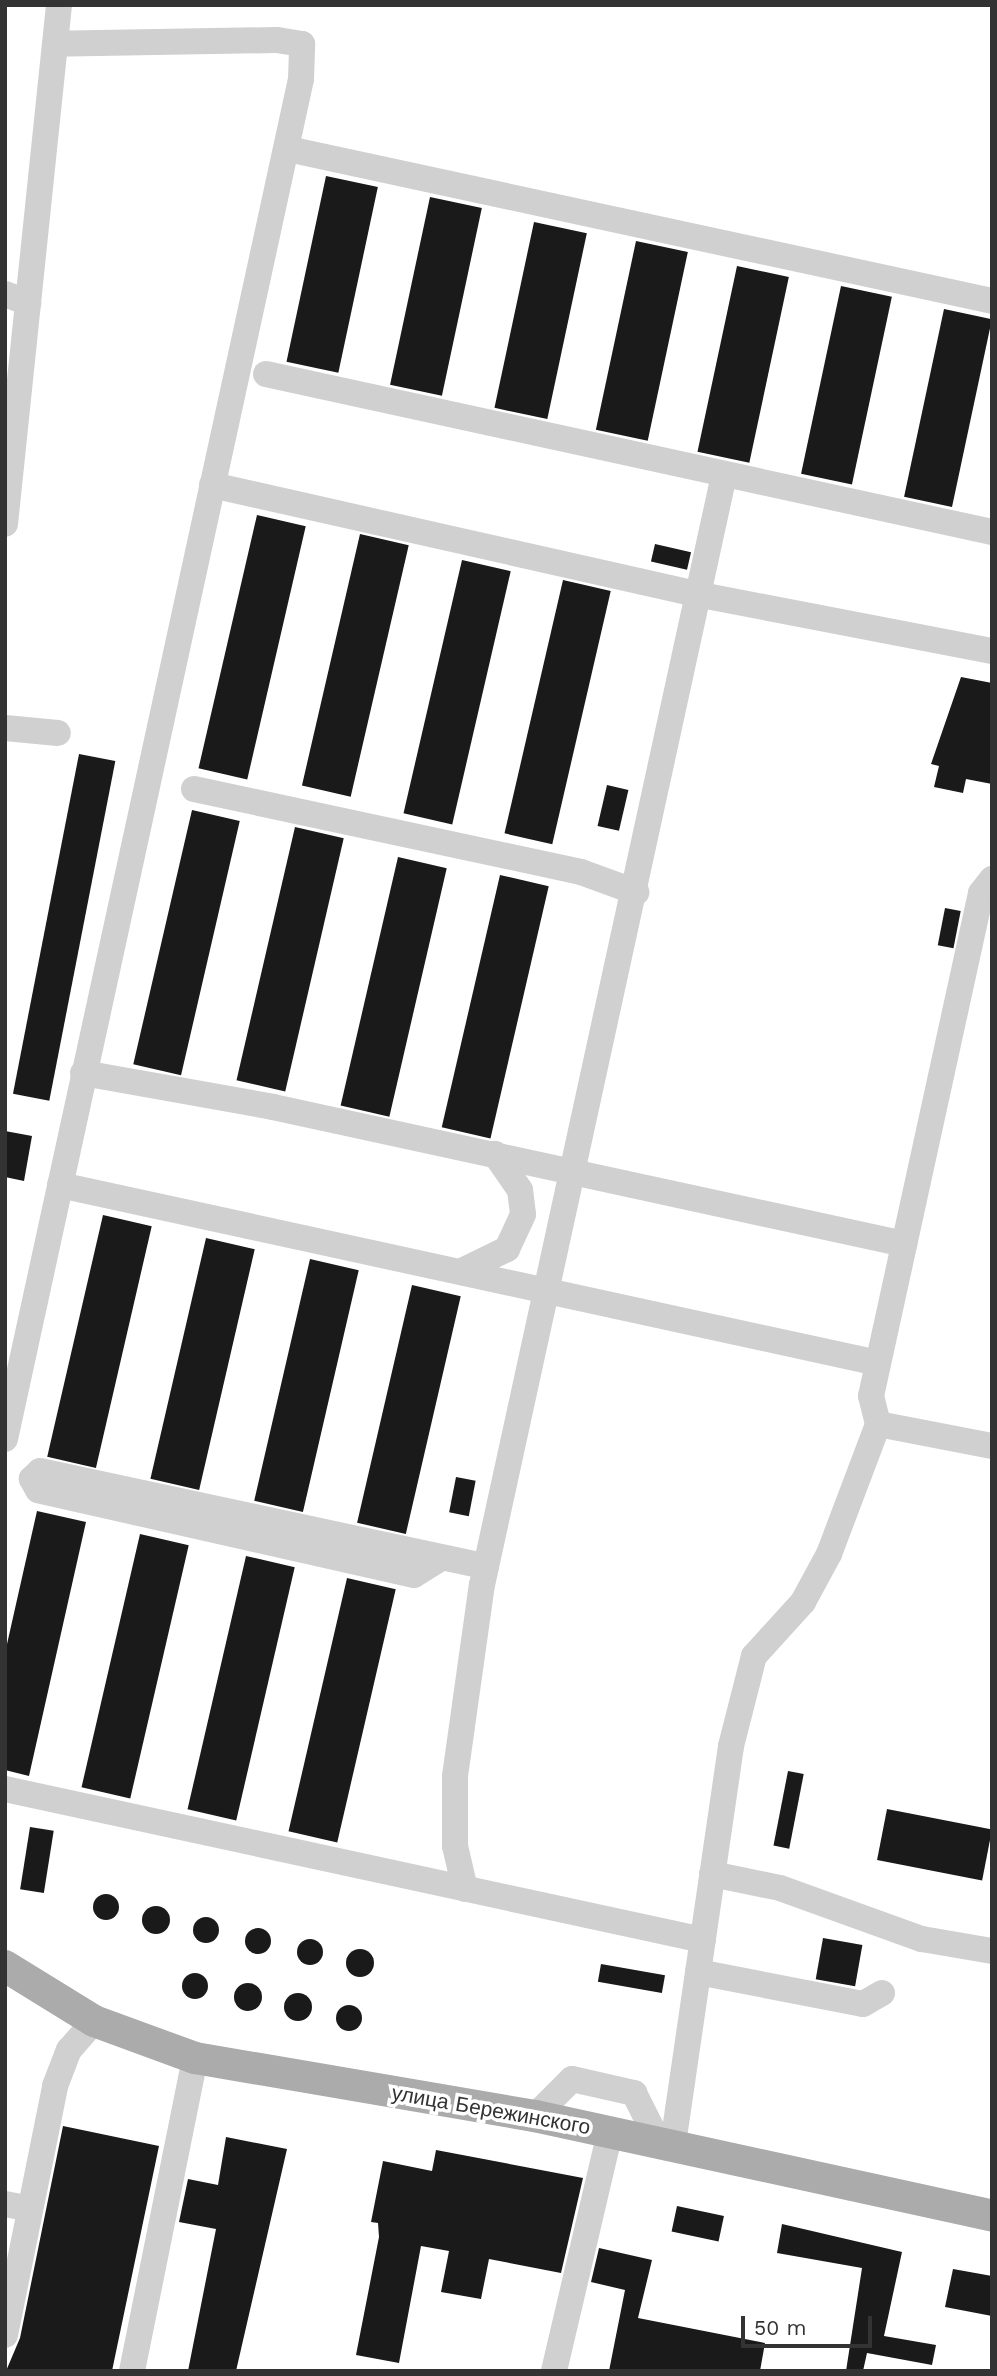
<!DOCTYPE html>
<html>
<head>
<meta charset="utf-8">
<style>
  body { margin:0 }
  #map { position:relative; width:997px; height:2376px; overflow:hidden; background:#fff; font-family:"Work Sans",sans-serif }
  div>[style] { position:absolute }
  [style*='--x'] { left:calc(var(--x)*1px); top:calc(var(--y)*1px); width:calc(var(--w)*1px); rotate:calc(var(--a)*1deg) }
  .building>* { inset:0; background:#1a1a1a; transform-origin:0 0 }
  .round { border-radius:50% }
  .minor>* { height:26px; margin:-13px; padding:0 13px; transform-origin:13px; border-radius:13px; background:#d0d0d0 }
  .major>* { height:32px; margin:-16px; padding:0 16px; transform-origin:16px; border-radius:16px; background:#ababab }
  span { translate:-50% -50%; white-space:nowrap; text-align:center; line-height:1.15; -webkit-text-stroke:7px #fff; paint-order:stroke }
  .street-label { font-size:21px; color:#333 }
  .frame { position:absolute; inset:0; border:7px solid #333; pointer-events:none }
  .scale { position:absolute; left:741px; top:2316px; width:131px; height:32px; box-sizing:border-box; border:4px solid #333; border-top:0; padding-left:9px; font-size:21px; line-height:24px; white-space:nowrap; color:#333; -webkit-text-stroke:5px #fff; paint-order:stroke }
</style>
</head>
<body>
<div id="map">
  <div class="building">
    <div style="left:326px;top:176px;width:53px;height:190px;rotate:12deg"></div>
    <div style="left:430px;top:197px;width:53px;height:192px;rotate:12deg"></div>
    <div style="left:534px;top:222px;width:54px;height:190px;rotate:12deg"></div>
    <div style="left:636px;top:241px;width:53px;height:193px;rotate:12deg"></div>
    <div style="left:737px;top:266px;width:53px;height:190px;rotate:12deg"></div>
    <div style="left:841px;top:286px;width:52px;height:192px;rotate:12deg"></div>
    <div style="left:944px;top:309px;width:49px;height:192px;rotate:12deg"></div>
    <div style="left:257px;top:515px;width:50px;height:260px;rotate:13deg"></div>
    <div style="left:360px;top:534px;width:50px;height:258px;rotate:13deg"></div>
    <div style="left:655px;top:544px;width:37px;height:18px;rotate:13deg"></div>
    <div style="left:462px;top:560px;width:50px;height:260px;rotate:13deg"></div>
    <div style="left:563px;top:580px;width:49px;height:260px;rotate:13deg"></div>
    <div style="clip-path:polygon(961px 677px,992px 683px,992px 784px,966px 779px,963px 793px,934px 787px,939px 766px,931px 764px)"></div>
    <div style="left:79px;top:754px;width:37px;height:346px;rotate:11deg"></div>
    <div style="left:607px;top:785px;width:22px;height:42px;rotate:13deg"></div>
    <div style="left:192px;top:810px;width:49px;height:261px;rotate:13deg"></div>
    <div style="left:295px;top:827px;width:50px;height:260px;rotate:13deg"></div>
    <div style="left:398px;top:857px;width:50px;height:255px;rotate:13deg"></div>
    <div style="left:500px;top:875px;width:50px;height:259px;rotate:13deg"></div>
    <div style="left:945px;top:908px;width:16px;height:38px;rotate:11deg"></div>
    <div style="clip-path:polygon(5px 1131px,32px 1136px,24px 1181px,5px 1177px)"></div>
    <div style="left:103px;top:1215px;width:50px;height:248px;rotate:13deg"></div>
    <div style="left:206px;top:1238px;width:50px;height:247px;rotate:13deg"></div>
    <div style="left:310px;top:1259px;width:50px;height:248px;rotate:13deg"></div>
    <div style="left:412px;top:1285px;width:50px;height:244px;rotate:13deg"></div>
    <div style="left:456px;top:1477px;width:20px;height:36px;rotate:11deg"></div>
    <div style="clip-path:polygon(37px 1511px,86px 1522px,29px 1776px,5px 1770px,5px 1653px)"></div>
    <div style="left:140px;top:1534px;width:50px;height:260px;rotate:13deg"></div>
    <div style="left:246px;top:1556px;width:50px;height:260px;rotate:13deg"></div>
    <div style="left:347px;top:1578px;width:50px;height:260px;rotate:13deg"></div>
    <div style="left:788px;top:1771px;width:16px;height:76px;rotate:11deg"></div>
    <div style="left:887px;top:1809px;width:107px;height:52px;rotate:11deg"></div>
    <div style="left:30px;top:1827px;width:24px;height:63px;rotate:9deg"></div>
    <div class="round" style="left:93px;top:1894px;width:26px;height:26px"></div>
    <div class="round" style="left:142px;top:1906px;width:28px;height:28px"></div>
    <div class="round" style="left:193px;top:1917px;width:26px;height:26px"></div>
    <div class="round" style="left:245px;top:1928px;width:26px;height:26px"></div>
    <div style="left:823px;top:1938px;width:40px;height:42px;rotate:10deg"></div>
    <div class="round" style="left:297px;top:1939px;width:26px;height:26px"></div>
    <div class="round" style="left:346px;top:1949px;width:28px;height:28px"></div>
    <div style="left:601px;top:1964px;width:65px;height:18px;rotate:10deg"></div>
    <div class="round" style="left:182px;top:1973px;width:26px;height:26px"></div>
    <div class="round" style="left:234px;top:1983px;width:28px;height:28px"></div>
    <div class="round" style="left:284px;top:1993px;width:28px;height:28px"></div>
    <div class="round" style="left:336px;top:2005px;width:26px;height:26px"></div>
    <div style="clip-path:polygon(63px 2126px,159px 2146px,112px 2371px,6px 2371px,20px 2338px)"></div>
    <div style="clip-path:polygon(226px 2137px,287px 2149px,236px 2371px,188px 2371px,216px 2229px,179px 2222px,188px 2179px,218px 2185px)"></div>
    <div style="clip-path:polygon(436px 2150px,583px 2178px,561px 2273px,489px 2259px,481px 2299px,441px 2292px,449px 2251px,421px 2246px,399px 2363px,356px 2355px,379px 2237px,378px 2223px,371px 2222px,383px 2161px,432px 2171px)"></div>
    <div style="left:677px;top:2206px;width:48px;height:26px;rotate:12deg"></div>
    <div style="clip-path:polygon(782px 2224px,902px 2252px,884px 2336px,936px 2345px,932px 2365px,867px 2353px,863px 2371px,846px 2371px,862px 2268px,777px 2253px)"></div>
    <div style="clip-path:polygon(599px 2248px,652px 2260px,638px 2318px,765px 2343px,760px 2371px,609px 2371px,625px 2290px,591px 2282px)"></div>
    <div style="clip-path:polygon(953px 2269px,992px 2276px,992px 2316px,945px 2307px)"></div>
  </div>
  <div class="minor">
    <div style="--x:288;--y:149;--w:720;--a:12.18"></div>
    <div style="--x:5;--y:294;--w:25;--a:21"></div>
    <div style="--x:266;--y:374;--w:743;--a:12.28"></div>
    <div style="--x:212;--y:485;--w:501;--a:12.68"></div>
    <div style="--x:701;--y:595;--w:296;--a:10.9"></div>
    <div style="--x:5;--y:524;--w:522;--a:-84.06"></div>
    <div style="--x:5;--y:728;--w:53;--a:5.4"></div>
    <div style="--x:194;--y:789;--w:396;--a:12.1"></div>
    <div style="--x:581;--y:872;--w:59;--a:20"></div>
    <div style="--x:83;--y:1073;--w:193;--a:10.1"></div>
    <div style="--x:273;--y:1107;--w:646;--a:12.25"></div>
    <div style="--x:60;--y:1185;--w:837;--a:12.28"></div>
    <div style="--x:464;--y:1270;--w:48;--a:-26"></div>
    <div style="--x:507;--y:1249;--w:38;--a:-65"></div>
    <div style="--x:523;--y:1214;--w:24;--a:-97"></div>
    <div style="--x:520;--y:1190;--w:44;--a:-124.8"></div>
    <div style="--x:878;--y:1424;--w:29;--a:-104"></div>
    <div style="--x:871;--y:1396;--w:515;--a:-77.66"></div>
    <div style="--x:981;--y:893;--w:18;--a:-52"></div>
    <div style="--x:5;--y:1439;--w:1392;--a:-77.72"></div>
    <div style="--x:301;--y:79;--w:35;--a:-88"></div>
    <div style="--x:302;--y:44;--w:26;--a:-171"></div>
    <div style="--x:276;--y:40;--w:221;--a:179"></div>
    <div style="--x:438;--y:1560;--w:28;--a:148"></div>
    <div style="--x:414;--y:1575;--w:385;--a:-167.3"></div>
    <div style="--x:38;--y:1490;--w:13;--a:-119"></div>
    <div style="--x:32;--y:1479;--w:11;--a:-45"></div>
    <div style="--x:40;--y:1471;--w:456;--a:12.1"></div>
    <div style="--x:5;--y:1789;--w:714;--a:12.21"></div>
    <div style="--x:712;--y:1874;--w:69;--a:11.6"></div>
    <div style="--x:780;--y:1888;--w:151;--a:19.8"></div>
    <div style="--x:922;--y:1939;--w:71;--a:9.7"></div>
    <div style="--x:465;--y:1889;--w:44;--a:-103.1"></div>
    <div style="--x:455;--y:1846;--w:70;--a:-90"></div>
    <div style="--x:455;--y:1776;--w:193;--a:-82"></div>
    <div style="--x:482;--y:1585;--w:1136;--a:-77.7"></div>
    <div style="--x:698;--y:1972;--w:168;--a:11"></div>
    <div style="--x:863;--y:2004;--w:22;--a:-30"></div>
    <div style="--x:535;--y:2116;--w:52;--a:-45"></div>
    <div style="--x:572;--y:2079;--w:64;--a:12.7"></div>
    <div style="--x:634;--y:2093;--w:54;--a:63.4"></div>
    <div style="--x:673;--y:2144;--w:402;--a:-81.7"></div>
    <div style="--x:731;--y:1746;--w:93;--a:-75.7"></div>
    <div style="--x:754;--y:1656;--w:73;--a:-47.8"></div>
    <div style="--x:803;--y:1602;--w:55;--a:-61.6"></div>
    <div style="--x:829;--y:1554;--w:139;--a:-69.3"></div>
    <div style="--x:878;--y:1424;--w:116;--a:10.9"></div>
    <div style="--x:5;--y:2204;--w:25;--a:11"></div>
    <div style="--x:5;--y:2335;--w:254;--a:-78.6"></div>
    <div style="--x:55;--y:2086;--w:39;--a:-69"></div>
    <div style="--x:69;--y:2050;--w:38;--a:-49"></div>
    <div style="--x:132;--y:2371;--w:319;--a:-78.6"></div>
    <div style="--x:554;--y:2371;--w:245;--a:-76.8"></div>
  </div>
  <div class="major">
    <div style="--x:5;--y:1966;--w:105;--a:31.7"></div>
    <div style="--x:94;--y:2021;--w:108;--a:20.1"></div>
    <div style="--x:195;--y:2058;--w:345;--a:9.7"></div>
    <div style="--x:535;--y:2116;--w:468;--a:12.3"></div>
  </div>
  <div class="street-label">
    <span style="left:491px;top:2110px;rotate:10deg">улица Бережинского</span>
  </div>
  <div class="frame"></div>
  <div class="scale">50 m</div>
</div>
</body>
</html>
